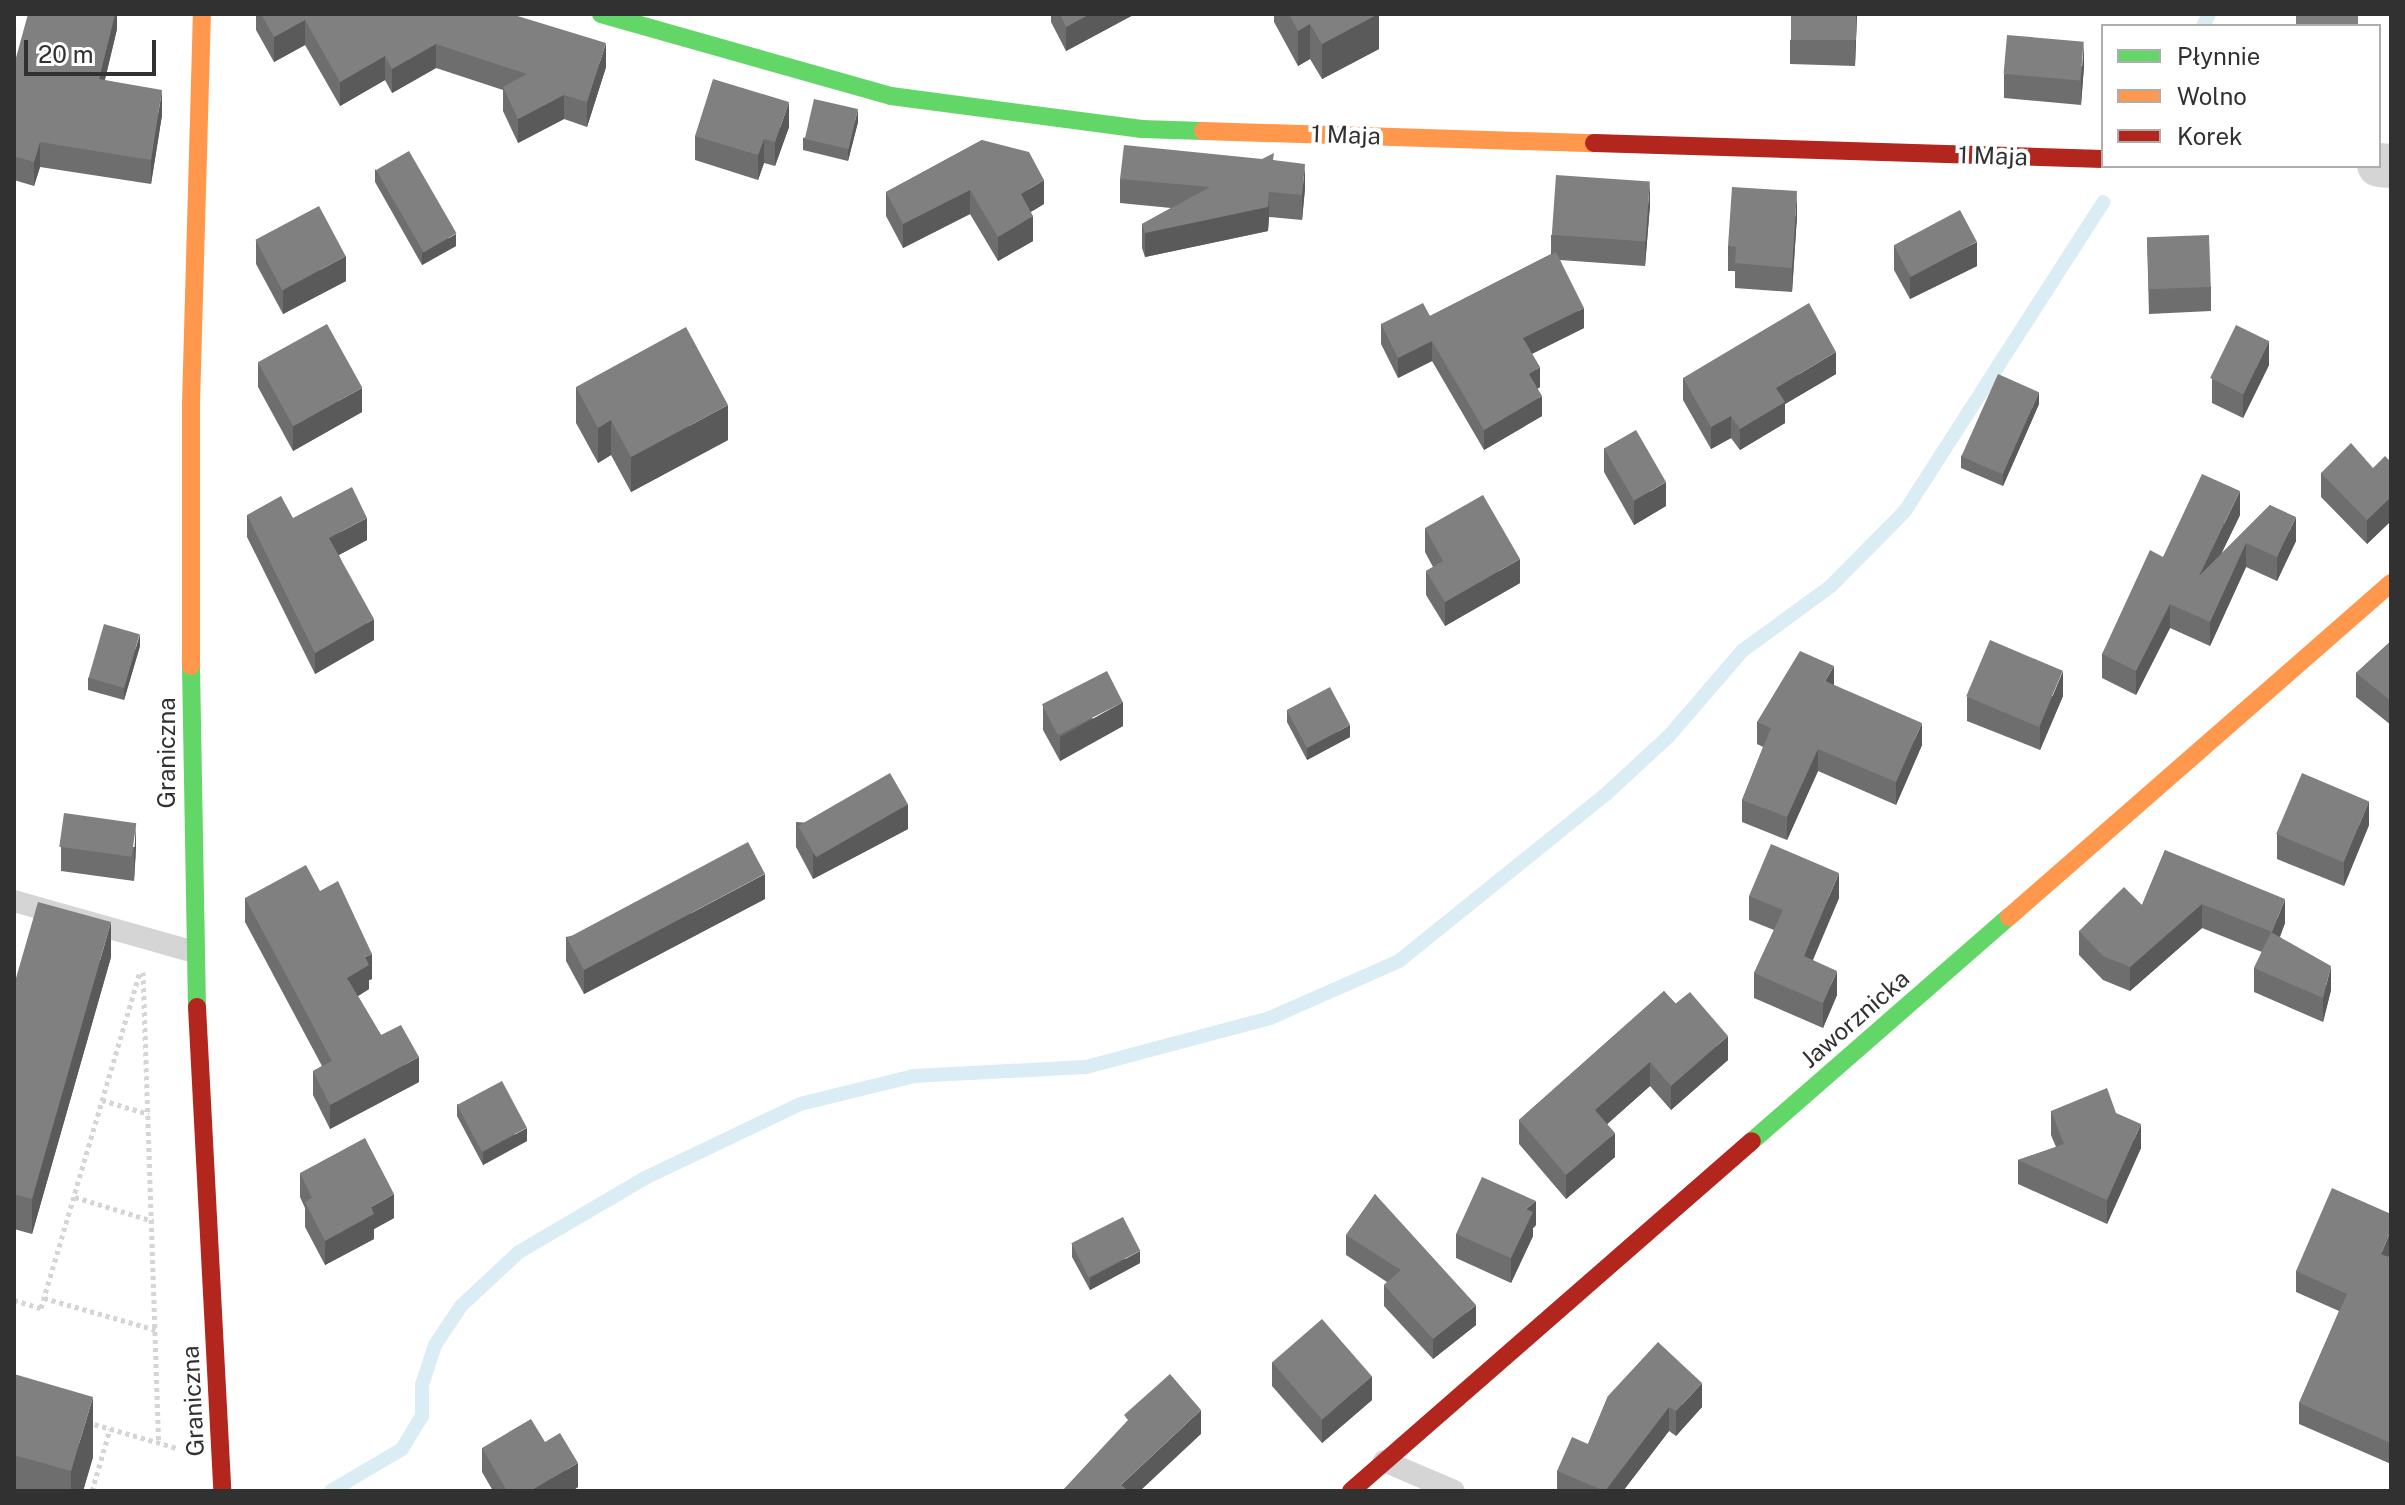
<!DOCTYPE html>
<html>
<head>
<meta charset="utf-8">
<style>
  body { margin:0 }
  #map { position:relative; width:2405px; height:1505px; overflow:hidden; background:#fff; font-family:"Public Sans",sans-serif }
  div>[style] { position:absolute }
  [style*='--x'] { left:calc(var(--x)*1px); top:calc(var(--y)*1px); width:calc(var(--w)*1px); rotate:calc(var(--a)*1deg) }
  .stream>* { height:14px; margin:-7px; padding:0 7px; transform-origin:7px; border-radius:7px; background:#daecf4 }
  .path>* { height:5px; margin-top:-2.5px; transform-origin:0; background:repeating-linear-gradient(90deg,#d5d5d5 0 4px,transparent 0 8px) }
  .lane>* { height:22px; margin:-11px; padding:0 11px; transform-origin:11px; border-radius:11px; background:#d5d5d5 }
  .street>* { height:44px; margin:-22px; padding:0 22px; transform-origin:22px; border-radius:22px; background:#d5d5d5 }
  .fast>* { height:18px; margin:-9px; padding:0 9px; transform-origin:9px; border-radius:9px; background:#63d668 }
  .slow>* { height:18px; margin:-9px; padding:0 9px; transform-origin:9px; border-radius:9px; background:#ff974d }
  .jam>* { height:18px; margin:-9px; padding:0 9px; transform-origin:9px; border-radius:9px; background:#b3261e }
  .wall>* { inset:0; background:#6e6e6e }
  .shaded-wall>* { inset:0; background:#5a5a5a }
  .building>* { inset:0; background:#808080; transform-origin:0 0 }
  span { translate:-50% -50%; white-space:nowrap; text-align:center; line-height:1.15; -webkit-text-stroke:8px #fff; paint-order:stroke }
  .street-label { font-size:24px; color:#313131 }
  .frame { position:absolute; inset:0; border:16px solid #313131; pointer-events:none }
  .legend { position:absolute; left:2101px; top:24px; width:280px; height:144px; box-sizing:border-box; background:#fff; border:2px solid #adadad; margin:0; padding:10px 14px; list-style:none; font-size:24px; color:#313131 }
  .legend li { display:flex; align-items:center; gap:16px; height:40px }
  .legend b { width:40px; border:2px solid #adadad }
  .scale { position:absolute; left:24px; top:40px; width:132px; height:36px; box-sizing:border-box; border:4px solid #313131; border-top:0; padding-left:10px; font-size:24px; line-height:28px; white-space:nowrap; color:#313131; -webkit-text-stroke:6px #fff; paint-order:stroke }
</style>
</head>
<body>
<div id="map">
  <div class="stream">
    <div style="--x:2203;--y:26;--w:13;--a:-63"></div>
    <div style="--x:331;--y:1491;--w:82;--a:-30.6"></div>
    <div style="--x:402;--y:1449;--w:39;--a:-59"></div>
    <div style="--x:422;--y:1416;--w:31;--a:-90"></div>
    <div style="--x:422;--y:1385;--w:42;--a:-72"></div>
    <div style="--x:435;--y:1345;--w:47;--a:-56.3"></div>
    <div style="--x:461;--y:1306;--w:79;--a:-43"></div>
    <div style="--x:519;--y:1252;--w:146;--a:-30.4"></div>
    <div style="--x:645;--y:1178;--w:172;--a:-25.5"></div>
    <div style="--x:800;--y:1104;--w:117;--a:-13.8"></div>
    <div style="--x:914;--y:1076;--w:172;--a:-3"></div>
    <div style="--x:1086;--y:1067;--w:190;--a:-14.9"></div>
    <div style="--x:1270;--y:1018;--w:141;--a:-23.8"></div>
    <div style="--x:1399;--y:961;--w:265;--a:-38.9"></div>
    <div style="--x:1605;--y:795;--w:87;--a:-42.7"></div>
    <div style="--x:1669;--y:736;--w:112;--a:-49.3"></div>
    <div style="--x:1742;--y:651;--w:110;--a:-36.1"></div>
    <div style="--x:1831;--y:586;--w:105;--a:-45.4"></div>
    <div style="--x:1905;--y:511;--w:367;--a:-57.3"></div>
  </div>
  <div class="path">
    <div style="--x:143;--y:972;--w:471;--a:88.1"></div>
    <div style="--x:102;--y:1100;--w:49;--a:16.6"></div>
    <div style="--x:75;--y:1197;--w:82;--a:17.1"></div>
    <div style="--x:44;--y:1298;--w:116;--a:15.9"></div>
    <div style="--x:14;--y:1300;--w:28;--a:17"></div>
    <div style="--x:41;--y:1308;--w:351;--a:-73.6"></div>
    <div style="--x:87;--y:1422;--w:94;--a:16.1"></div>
    <div style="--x:92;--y:1491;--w:65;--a:-73.8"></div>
  </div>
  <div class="lane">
    <div style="--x:14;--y:901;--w:187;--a:15.8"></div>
    <div style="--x:1384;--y:1461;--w:76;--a:23.2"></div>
  </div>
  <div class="street">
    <div style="--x:2379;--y:165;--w:12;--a:5"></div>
  </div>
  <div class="fast">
    <div style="--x:601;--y:14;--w:301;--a:15.8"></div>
    <div style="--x:891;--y:96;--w:253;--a:7.5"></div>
    <div style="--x:1142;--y:129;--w:61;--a:1.9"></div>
    <div style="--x:191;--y:666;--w:341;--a:89"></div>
    <div style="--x:1752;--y:1141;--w:341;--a:-41.1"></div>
  </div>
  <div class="slow">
    <div style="--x:1203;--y:131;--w:391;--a:1.8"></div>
    <div style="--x:191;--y:666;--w:262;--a:-90"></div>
    <div style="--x:191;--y:404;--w:390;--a:-88.4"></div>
    <div style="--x:2009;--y:917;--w:507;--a:-41.16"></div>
  </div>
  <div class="jam">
    <div style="--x:1594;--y:143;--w:509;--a:1.8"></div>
    <div style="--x:197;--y:1007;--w:485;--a:87"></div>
    <div style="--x:1351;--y:1491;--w:532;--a:-41.12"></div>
  </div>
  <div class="wall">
    <div style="clip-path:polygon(117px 14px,117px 29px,105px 80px,162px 115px,151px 184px,40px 167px,34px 186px,14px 180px,14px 65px)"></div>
    <div style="clip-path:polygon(256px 14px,511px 14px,606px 67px,587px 127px,564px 119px,518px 143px,503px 111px,503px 90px,436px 68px,392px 93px,385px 80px,340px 106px,305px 45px,274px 62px,256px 30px)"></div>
    <div style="clip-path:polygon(1051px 14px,1135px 14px,1066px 51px,1051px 22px)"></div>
    <div style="clip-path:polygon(1274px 14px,1379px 14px,1379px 49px,1322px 79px,1310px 59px,1298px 66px,1274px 22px)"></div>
    <div style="clip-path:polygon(1857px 14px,1855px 66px,1790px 64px,1790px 40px)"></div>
    <div style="clip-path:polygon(2084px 66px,2081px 105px,2004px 98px,2004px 74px)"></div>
    <div style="clip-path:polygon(858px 122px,848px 161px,803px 150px,803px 138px)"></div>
    <div style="clip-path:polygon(789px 127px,775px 166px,764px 163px,758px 180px,695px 160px,695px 136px)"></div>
    <div style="clip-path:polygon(982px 140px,1044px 204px,1030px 212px,1033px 241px,998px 261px,970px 214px,903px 248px,886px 216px,886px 192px)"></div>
    <div style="clip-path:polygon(1274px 160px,1305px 188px,1302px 220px,1269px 217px,1268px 231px,1145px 257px,1142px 248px,1142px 224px,1171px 208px,1120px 203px,1120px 179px)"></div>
    <div style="clip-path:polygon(375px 169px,456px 246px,422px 265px,375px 182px)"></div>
    <div style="clip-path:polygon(1650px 205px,1645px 266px,1560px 260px,1584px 328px,1532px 354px,1540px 387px,1537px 389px,1542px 416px,1484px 450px,1432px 361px,1398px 378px,1381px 344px,1381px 324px,1430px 316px,1551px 254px,1551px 235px)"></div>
    <div style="clip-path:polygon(1797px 216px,1792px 292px,1735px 288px,1735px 271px,1728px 271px,1728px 246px)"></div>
    <div style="clip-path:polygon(2147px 237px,2211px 287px,2211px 311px,2149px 314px)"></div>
    <div style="clip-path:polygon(256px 240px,346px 281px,283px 314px,256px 264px)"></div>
    <div style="clip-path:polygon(1894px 245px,1977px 266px,1910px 299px,1894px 270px)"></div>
    <div style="clip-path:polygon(258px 363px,362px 412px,293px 451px,258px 387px)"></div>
    <div style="clip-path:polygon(2269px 365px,2243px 418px,2212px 403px,2212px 379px)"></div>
    <div style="clip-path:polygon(1836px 374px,1785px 404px,1785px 423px,1740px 450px,1731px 438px,1711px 449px,1683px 400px,1683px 378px)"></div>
    <div style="clip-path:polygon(576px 387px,728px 440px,631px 492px,611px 455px,598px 463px,576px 423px)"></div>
    <div style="clip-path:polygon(2039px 404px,2003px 486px,1961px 468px,1961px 456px)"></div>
    <div style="clip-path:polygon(1604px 448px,1666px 506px,1634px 525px,1604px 472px)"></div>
    <div style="clip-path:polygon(2391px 462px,2391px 521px,2367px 544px,2321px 497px,2321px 473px,2373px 468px)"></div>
    <div style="clip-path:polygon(2270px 505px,2296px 541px,2277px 581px,2246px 567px,2210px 646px,2170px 628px,2136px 695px,2102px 678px,2102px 654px,2163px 557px,2240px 515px,2221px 554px)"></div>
    <div style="clip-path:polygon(247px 515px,293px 518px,367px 540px,339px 555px,374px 640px,315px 674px,247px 537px)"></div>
    <div style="clip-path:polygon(1425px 528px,1520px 583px,1445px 626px,1426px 595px,1426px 571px,1433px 567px,1425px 552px)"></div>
    <div style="clip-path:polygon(2391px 641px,2391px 725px,2356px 697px,2356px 673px)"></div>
    <div style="clip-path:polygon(140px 646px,124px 700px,88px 690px,88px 678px)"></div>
    <div style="clip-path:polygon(1834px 685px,1922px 745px,1896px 805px,1818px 771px,1787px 840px,1742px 822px,1742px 800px,1763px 747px,1757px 744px,1757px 722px)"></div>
    <div style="clip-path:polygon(2063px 696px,2040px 750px,1967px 721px,1967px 697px)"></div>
    <div style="clip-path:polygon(1043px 706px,1123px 726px,1060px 761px,1043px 730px)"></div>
    <div style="clip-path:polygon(1287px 710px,1350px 737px,1307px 760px,1287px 722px)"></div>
    <div style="clip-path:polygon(796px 822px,908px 829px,813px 879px,796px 847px)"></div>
    <div style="clip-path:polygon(2369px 825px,2344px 886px,2277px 859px,2277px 834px)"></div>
    <div style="clip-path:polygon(61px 847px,136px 847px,134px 881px,61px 871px)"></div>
    <div style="clip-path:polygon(2165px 850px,2285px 923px,2280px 937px,2331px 990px,2323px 1022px,2254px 992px,2254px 968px,2262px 952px,2202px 928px,2130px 991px,2103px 980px,2079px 955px,2079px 931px,2142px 905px)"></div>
    <div style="clip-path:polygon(320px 891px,372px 979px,369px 980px,369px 989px,358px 996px,381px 1035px,419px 1082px,330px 1129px,313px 1095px,313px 1071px,322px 1066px,245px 922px,245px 898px)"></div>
    <div style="clip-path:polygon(1749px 896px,1839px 898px,1813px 960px,1837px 995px,1823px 1028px,1754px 998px,1754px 973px,1774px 930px,1749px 920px)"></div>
    <div style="clip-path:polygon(765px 899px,584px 994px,566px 961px,566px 937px)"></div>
    <div style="clip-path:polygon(111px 957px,32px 1234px,14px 1229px,14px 985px)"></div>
    <div style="clip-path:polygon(1664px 991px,1728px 1060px,1671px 1110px,1650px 1086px,1607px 1124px,1615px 1157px,1566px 1199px,1519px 1144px,1519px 1120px)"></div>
    <div style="clip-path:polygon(457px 1104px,527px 1141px,483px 1165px,457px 1116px)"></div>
    <div style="clip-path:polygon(2051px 1111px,2116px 1113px,2141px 1148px,2107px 1224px,2018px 1184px,2018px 1160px,2056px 1147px,2051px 1135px)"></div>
    <div style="clip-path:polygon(300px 1173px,394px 1218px,374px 1229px,374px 1239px,325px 1265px,305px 1227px,305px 1208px,300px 1197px)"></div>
    <div style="clip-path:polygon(1375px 1194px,1476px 1325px,1433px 1359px,1384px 1306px,1384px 1285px,1387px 1282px,1346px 1255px,1346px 1235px)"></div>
    <div style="clip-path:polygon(1536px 1225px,1533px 1228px,1533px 1236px,1511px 1283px,1456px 1258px,1456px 1234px)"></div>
    <div style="clip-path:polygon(1072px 1244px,1140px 1263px,1090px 1290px,1072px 1257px)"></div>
    <div style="clip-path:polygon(2391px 1251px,2388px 1257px,2391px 1258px,2391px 1464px,2299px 1424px,2299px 1403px,2339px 1311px,2296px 1292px,2296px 1271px)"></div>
    <div style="clip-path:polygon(1272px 1362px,1372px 1400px,1322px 1443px,1272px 1386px)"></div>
    <div style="clip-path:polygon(14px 1374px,93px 1457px,83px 1491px,14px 1491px)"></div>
    <div style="clip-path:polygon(1608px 1396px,1702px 1407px,1676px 1436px,1669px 1431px,1623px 1491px,1557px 1491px,1557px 1471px,1588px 1444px)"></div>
    <div style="clip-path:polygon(545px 1442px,578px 1487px,572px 1491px,493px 1491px,482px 1472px,482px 1448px)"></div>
  </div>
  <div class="shaded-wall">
    <div style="clip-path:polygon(115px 14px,117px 14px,117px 29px,99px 103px,99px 79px)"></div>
    <div style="clip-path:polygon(1090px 14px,1135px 14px,1066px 51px,1066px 27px)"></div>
    <div style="clip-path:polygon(1379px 14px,1379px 49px,1322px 79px,1322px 44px)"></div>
    <div style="clip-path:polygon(1856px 14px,1857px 14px,1855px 66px,1855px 42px)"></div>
    <div style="clip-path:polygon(305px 20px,305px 45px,274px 62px,274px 37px)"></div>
    <div style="clip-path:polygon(1310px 24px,1310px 59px,1298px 66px,1298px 31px)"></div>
    <div style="clip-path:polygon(2084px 42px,2084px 66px,2081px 105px,2081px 80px)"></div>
    <div style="clip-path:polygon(606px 43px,606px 67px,587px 127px,587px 102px)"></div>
    <div style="clip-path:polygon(436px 44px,436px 68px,392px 93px,392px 69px)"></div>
    <div style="clip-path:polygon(385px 56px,385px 80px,340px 106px,340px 82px)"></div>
    <div style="clip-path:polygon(162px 90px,162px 115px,151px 184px,151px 160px)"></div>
    <div style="clip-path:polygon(564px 95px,564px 119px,518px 143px,518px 119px)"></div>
    <div style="clip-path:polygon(789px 102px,789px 127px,775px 166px,775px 142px)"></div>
    <div style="clip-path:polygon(858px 109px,858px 122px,848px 161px,848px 149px)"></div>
    <div style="clip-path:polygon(764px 139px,764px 163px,758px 180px,758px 155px)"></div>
    <div style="clip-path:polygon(40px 142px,40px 167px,34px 186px,34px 162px)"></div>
    <div style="clip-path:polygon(1305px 164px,1305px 188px,1302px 220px,1302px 195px)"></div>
    <div style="clip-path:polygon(1044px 180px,1044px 204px,1021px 218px,1021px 194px)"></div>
    <div style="clip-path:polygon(1650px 181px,1650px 205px,1645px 266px,1645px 242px)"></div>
    <div style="clip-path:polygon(970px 190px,970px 214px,903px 248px,903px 224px)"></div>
    <div style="clip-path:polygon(1797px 191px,1797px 216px,1792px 292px,1792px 268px)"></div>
    <div style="clip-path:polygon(1269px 192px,1269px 217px,1268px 231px,1145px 257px,1145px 233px)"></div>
    <div style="clip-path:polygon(1033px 216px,1033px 241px,998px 261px,998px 237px)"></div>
    <div style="clip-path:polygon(456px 234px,456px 246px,422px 265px,422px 253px)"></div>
    <div style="clip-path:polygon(1977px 242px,1977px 266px,1910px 299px,1910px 275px)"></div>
    <div style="clip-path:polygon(346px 256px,346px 281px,283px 314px,283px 290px)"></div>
    <div style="clip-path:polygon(1584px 308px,1584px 328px,1523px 358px,1523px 338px)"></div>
    <div style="clip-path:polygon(1432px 341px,1432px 361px,1398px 378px,1398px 358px)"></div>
    <div style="clip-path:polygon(2269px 341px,2269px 365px,2243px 418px,2243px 394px)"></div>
    <div style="clip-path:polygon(1836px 352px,1836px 374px,1785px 404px,1785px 423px,1740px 450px,1740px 429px,1776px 388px)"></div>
    <div style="clip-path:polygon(1540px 367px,1540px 387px,1529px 394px,1529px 374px)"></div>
    <div style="clip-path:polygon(362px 388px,362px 412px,293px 451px,293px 426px)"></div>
    <div style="clip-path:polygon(2039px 392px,2039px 404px,2003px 486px,2003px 474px)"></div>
    <div style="clip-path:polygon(1542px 396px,1542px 416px,1484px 450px,1484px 430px)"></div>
    <div style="clip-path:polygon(728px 405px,728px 440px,631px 492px,631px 457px)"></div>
    <div style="clip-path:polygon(1731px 416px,1731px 438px,1711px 449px,1711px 427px)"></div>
    <div style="clip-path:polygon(611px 420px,611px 455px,598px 463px,598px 428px)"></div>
    <div style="clip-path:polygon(1666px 482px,1666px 506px,1634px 525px,1634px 501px)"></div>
    <div style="clip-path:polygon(2240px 491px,2240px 515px,2199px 600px,2199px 576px)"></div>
    <div style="clip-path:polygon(2391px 497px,2391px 521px,2367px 544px,2367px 520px)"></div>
    <div style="clip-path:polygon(2296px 517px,2296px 541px,2277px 581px,2277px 557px)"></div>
    <div style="clip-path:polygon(367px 518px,367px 540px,329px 560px,329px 538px)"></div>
    <div style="clip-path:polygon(2246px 543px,2246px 567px,2210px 646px,2210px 622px)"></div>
    <div style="clip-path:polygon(1520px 559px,1520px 583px,1445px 626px,1445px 602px)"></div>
    <div style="clip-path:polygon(2170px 604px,2170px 628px,2136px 695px,2136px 671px)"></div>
    <div style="clip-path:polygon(374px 619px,374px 640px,315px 674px,315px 653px)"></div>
    <div style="clip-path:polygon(140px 634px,140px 646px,124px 700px,124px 688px)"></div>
    <div style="clip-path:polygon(1834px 666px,1834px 688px,1825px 681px)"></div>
    <div style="clip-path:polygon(2063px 671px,2063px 696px,2040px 750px,2040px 726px)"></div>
    <div style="clip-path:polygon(1123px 702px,1123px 726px,1060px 761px,1060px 737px)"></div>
    <div style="clip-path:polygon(1922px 723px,1922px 745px,1896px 805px,1896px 782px)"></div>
    <div style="clip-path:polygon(1350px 725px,1350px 737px,1307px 760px,1307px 748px)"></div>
    <div style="clip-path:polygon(1818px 749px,1818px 771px,1787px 840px,1787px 817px)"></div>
    <div style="clip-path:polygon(2369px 801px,2369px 825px,2344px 886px,2344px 862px)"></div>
    <div style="clip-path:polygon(908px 804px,908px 829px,813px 879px,813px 854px)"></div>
    <div style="clip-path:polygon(136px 823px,136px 847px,134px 881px,134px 856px)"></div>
    <div style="clip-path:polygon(1839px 873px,1839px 898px,1804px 980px,1804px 956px)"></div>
    <div style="clip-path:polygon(765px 874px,765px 899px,584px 994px,584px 970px)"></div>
    <div style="clip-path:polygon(2285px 899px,2285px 923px,2272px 956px,2272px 932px)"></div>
    <div style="clip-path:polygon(2202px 904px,2202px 928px,2130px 991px,2130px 967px)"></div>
    <div style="clip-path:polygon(111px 922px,111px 957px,32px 1234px,32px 1199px)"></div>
    <div style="clip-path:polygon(372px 954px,372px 979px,369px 980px,369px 989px,347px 1003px,347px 978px,365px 957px)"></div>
    <div style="clip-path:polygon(2331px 966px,2331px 990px,2323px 1022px,2323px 998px)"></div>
    <div style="clip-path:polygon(1837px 971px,1837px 995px,1823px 1028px,1823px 1003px)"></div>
    <div style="clip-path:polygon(1728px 1036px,1728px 1060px,1671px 1110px,1671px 1086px)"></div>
    <div style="clip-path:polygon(419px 1057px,419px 1082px,330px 1129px,330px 1105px)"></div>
    <div style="clip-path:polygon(1650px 1062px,1650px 1086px,1595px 1135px,1595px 1110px)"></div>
    <div style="clip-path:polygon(2141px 1124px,2141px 1148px,2107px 1224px,2107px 1200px)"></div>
    <div style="clip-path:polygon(527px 1128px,527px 1141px,483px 1165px,483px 1152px)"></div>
    <div style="clip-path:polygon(1615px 1133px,1615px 1157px,1566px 1199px,1566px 1175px)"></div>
    <div style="clip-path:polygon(394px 1194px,394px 1218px,374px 1229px,374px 1239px,325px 1265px,325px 1241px,371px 1207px)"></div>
    <div style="clip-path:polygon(1536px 1201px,1536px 1225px,1533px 1228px,1533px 1236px,1511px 1283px,1511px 1258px,1526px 1209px)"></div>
    <div style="clip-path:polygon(2391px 1230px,2391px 1251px,2381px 1275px,2381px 1254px)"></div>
    <div style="clip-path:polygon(1140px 1251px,1140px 1263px,1090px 1290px,1090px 1278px)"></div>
    <div style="clip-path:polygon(1476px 1305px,1476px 1325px,1433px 1359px,1433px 1339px)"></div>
    <div style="clip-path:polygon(1372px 1376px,1372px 1400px,1322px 1443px,1322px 1419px)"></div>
    <div style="clip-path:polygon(1702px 1383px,1702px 1407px,1676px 1436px,1676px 1411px)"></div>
    <div style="clip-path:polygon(93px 1397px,93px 1457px,83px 1491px,71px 1491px,71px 1471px)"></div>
    <div style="clip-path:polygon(1669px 1407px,1669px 1431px,1623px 1491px,1605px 1491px)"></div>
    <div style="clip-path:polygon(1201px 1410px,1201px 1434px,1140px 1491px,1121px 1491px,1121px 1485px)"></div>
    <div style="clip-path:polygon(578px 1463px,578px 1487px,572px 1491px,530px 1491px)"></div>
  </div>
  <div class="building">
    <div style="clip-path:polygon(28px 14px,115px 14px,99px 79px,162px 90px,151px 160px,40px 142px,34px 162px,14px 156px,14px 65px)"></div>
    <div style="clip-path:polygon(261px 14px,511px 14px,606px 43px,587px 102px,564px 95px,518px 119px,503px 87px,527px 74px,436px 44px,392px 69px,385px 56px,340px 82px,305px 20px,274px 37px)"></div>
    <div style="clip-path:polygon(1060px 14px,1090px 14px,1066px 27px)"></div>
    <div style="clip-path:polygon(1289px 14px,1378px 14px,1322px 44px,1310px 24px,1298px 31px)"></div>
    <div style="left:1791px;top:14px;width:65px;height:26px"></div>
    <div style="left:2296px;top:14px;width:62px;height:12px"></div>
    <div style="left:2007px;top:35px;width:77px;height:39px;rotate:5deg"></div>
    <div style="clip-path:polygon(713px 79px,789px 102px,775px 142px,764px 139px,758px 155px,695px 136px)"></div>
    <div style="left:814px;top:99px;width:45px;height:41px;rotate:13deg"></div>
    <div style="clip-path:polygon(982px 140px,1029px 152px,1044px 180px,1021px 194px,1033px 216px,998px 237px,970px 190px,903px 224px,886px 192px)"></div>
    <div style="clip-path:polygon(1124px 145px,1262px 159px,1274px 153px,1273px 160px,1305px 164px,1302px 195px,1269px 192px,1268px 207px,1145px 233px,1142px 224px,1210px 187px,1120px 179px)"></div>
    <div style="left:409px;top:151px;width:95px;height:38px;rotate:60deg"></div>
    <div style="left:1556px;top:175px;width:94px;height:60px;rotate:4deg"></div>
    <div style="clip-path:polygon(1732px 187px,1797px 191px,1792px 268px,1735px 263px,1736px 247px,1728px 246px)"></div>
    <div style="left:319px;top:206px;width:57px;height:72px;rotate:62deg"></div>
    <div style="left:1960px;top:210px;width:36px;height:75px;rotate:62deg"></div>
    <div style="left:2209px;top:235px;width:52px;height:62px;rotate:88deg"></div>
    <div style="clip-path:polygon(1556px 252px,1584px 308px,1523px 338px,1540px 367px,1529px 374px,1542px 396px,1484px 430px,1432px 341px,1398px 358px,1381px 324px,1423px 303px,1430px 316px)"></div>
    <div style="clip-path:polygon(1809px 303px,1836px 352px,1776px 388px,1785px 402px,1740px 429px,1731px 416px,1711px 427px,1683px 378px)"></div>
    <div style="left:327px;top:324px;width:73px;height:79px;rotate:61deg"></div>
    <div style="left:2236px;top:325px;width:37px;height:59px;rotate:26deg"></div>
    <div style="clip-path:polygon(686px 327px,728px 405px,631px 457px,611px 420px,598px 428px,576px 387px)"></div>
    <div style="left:1998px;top:374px;width:45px;height:90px;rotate:24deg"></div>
    <div style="left:1636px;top:430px;width:60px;height:37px;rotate:60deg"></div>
    <div style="clip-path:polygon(2351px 443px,2373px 468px,2385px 456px,2391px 462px,2391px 497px,2367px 520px,2321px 473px)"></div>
    <div style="clip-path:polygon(2202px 474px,2240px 491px,2199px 576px,2270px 505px,2296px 517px,2277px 557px,2246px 543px,2210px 622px,2170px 604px,2136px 671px,2102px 654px,2150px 550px,2163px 557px)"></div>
    <div style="clip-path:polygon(352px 487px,367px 518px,329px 538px,374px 619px,315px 653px,247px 515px,281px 496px,293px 518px)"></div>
    <div style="clip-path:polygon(1483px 495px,1520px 559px,1445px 602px,1426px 571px,1443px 561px,1425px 528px)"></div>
    <div style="left:104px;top:624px;width:37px;height:56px;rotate:16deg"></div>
    <div style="left:1990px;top:640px;width:79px;height:61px;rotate:23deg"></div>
    <div style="clip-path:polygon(2391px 641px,2391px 701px,2356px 673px)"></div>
    <div style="clip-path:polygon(1800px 651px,1834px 666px,1825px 681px,1922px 723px,1896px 782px,1818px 749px,1787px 817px,1742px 800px,1771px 728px,1757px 722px)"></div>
    <div style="left:1107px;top:671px;width:35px;height:73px;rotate:63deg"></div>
    <div style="left:1330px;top:687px;width:43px;height:49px;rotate:62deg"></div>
    <div style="left:890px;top:773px;width:36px;height:106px;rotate:60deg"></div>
    <div style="left:2302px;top:773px;width:73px;height:66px;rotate:23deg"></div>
    <div style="left:64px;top:813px;width:73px;height:34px;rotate:8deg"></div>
    <div style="left:748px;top:842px;width:36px;height:205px;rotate:62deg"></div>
    <div style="clip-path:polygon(1771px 844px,1839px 873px,1804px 956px,1837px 971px,1823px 1003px,1754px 973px,1783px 910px,1749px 896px)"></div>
    <div style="clip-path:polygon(2165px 850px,2285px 899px,2272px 932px,2202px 904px,2130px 967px,2103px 956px,2079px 931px,2124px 887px,2142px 905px)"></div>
    <div style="clip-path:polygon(306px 865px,320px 891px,338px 881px,372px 954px,365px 957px,369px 965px,347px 978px,381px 1035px,401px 1025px,419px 1057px,330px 1105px,313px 1071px,332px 1061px,245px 898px)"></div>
    <div style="clip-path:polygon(38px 902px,111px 922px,32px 1199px,14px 1194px,14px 985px)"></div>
    <div style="clip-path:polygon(2271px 932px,2331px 966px,2323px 998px,2254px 968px)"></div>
    <div style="clip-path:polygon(1664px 991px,1675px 1004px,1690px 992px,1728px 1036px,1671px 1086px,1650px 1062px,1595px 1110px,1615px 1133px,1566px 1175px,1519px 1120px)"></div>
    <div style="left:502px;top:1081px;width:53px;height:51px;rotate:62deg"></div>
    <div style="clip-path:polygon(2107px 1088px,2116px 1113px,2141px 1124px,2107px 1200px,2018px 1160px,2064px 1144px,2051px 1111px)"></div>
    <div style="clip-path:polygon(365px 1138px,394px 1194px,371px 1207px,374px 1214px,325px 1241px,305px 1202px,312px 1198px,300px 1173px)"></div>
    <div style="clip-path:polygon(1482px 1177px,1536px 1201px,1526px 1209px,1533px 1212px,1511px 1258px,1456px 1234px)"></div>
    <div style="clip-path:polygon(2332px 1188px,2391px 1214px,2391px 1230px,2381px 1254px,2391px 1258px,2391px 1443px,2299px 1403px,2347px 1294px,2296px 1271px)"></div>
    <div style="clip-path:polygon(1375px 1194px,1476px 1305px,1433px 1339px,1384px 1285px,1401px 1270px,1346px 1235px)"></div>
    <div style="left:1123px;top:1217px;width:38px;height:58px;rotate:63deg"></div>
    <div style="left:1322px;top:1319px;width:76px;height:66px;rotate:49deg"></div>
    <div style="clip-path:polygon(1658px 1342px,1702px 1383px,1676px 1411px,1669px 1407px,1605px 1491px,1557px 1471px,1572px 1437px,1588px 1444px,1608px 1396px)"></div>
    <div style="clip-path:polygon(14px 1374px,93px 1397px,71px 1471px,14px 1455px)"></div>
    <div style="clip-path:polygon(1170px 1374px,1201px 1410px,1121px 1485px,1129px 1491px,1062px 1491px,1128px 1420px,1124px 1415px)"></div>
    <div style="clip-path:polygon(531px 1419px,545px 1442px,560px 1433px,578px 1463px,530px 1491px,507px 1491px,482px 1448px)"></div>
  </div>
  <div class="street-label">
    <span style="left:1346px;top:135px;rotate:2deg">1 Maja</span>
    <span style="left:1993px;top:156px;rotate:2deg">1 Maja</span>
    <span style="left:167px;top:753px;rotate:-90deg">Graniczna</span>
    <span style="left:1855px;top:1019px;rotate:-41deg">Jaworznicka</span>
    <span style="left:193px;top:1401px;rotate:-93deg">Graniczna</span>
  </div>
  <div class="frame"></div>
  <ul class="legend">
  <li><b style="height:10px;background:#63d668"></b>Płynnie</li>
  <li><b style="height:10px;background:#ff974d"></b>Wolno</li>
  <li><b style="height:10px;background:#b3261e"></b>Korek</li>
  </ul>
  <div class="scale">20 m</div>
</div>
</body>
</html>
